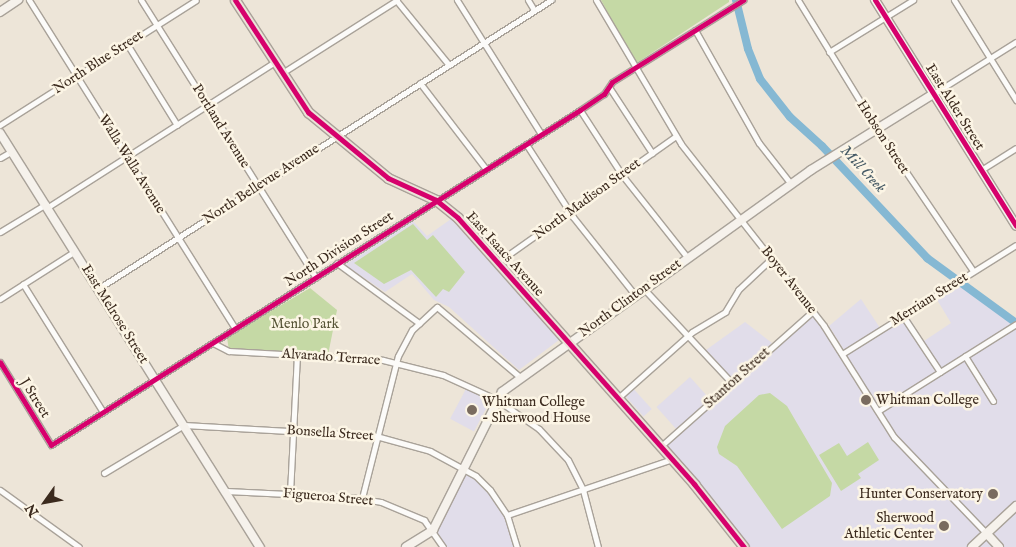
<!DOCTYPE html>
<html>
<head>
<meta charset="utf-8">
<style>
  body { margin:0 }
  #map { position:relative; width:1016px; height:547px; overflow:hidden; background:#ede5d8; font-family:"IM FELL English",serif }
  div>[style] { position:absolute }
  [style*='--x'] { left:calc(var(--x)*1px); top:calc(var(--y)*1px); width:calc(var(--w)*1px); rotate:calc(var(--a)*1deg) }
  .built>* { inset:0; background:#e1ddea; transform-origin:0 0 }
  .green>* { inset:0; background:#c5d9a5 }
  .river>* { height:8px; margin:-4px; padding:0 4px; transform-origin:4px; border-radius:4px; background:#85b8d3 }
  .roads { filter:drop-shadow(1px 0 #a9a299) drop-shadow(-1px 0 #a9a299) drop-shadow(0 1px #a9a299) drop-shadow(0 -1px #a9a299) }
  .street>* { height:5px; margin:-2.5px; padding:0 2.5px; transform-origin:2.5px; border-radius:2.5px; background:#fcfbf9 }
  .secondary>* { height:8px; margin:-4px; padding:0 4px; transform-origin:4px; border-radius:4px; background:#f6f2ec }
  .primary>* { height:9px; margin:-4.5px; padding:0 4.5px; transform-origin:4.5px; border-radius:4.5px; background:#ece3d9 }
  .cycleway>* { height:5px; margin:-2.5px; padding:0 2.5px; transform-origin:2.5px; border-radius:2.5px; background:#d6006c }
  .dots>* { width:14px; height:14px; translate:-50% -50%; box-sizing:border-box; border:2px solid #fcf5e5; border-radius:50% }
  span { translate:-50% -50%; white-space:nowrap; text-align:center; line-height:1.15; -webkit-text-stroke:5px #fcf5e5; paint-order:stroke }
  .street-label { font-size:14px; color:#3b2a1e }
  .park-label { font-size:14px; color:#565335 }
  .poi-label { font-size:14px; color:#3b2a1e }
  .left { translate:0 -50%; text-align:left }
  .right { translate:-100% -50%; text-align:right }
  .water-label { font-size:15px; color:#475b66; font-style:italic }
  .north { position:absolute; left:20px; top:477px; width:50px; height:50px; -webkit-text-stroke:4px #fcf5e5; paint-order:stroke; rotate:238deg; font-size:14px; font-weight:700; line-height:20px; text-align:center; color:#3b2a1e }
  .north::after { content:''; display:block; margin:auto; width:18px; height:22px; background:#3b2a1e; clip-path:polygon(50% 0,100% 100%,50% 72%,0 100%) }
</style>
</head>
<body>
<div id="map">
  <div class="built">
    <div style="clip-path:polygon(451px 219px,559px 340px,519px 370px,449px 307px,434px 300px,412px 274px,385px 292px,345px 265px,413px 221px,427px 236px)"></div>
    <div style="clip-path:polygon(960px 283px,1016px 326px,1016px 547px,745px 547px,665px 446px,814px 313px,842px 354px,908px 316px,924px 341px,951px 323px,936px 298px)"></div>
    <div style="clip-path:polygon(861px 299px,880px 328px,844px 350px,829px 326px)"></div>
    <div style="clip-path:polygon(745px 322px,772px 343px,732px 378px,706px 350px)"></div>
    <div style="left:690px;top:377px;width:30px;height:45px;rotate:48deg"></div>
    <div style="left:631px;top:386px;width:31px;height:11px;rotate:48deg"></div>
    <div style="left:467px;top:387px;width:27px;height:36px;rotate:28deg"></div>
    <div style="clip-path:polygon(464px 469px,512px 515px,518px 547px,446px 547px,435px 530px)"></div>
  </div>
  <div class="green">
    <div style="clip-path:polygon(601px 0,729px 0,729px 2px,635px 64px)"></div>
    <div style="clip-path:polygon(413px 224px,427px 240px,433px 235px,465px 272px,449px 292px,443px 289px,436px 297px,411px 270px,384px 284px,354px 263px)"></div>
    <div style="clip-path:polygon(310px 288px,337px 310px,328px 355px,229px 351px,227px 337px)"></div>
    <div style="clip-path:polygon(770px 393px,787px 406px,832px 483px,830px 496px,782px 529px,737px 466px,719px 454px,717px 447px,725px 426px,759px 395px)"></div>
    <div style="clip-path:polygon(868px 442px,879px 460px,858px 474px,861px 478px,841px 491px,819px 455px,839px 443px,847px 456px)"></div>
  </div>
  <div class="river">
    <div style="--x:736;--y:0;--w:50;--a:76.2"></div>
    <div style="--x:748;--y:49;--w:32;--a:68"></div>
    <div style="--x:760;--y:79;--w:48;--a:51.7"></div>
    <div style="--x:790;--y:117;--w:43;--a:42.2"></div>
    <div style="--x:822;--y:146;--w:154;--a:46.8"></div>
    <div style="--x:927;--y:258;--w:110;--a:36.1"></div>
  </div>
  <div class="roads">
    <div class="street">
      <div style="--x:29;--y:0;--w:388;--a:57.9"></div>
      <div style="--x:141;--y:0;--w:328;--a:57.8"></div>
      <div style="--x:396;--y:0;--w:84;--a:50.8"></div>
      <div style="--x:457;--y:0;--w:158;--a:57.9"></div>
      <div style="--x:528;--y:0;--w:12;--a:59"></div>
      <div style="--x:596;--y:0;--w:167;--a:59.4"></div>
      <div style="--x:681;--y:144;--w:231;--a:51.8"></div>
      <div style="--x:824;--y:326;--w:131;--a:57.8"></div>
      <div style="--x:894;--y:437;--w:133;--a:46.2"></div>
      <div style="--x:798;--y:0;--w:151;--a:58.5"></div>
      <div style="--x:877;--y:129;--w:171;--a:55.9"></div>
      <div style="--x:954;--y:0;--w:118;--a:58.2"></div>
      <div style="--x:695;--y:30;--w:130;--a:60.5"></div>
      <div style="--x:759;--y:143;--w:52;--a:52"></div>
      <div style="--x:127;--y:44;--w:95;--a:58.3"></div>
      <div style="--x:829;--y:52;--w:99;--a:-31.8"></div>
      <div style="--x:282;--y:73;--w:136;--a:-32.4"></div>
      <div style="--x:420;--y:83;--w:108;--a:52.5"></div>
      <div style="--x:609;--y:87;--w:79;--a:56.9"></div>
      <div style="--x:933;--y:94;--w:98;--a:-32.1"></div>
      <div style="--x:580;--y:110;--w:77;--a:57.1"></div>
      <div style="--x:622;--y:175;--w:105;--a:51.6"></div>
      <div style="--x:0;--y:125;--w:232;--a:-32.5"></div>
      <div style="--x:526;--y:144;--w:87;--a:57.2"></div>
      <div style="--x:573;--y:217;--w:100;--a:51.5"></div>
      <div style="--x:0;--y:158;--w:14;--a:-30"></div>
      <div style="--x:981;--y:170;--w:41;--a:-32.2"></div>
      <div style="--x:48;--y:207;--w:269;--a:-32.6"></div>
      <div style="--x:0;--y:232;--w:54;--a:-31.3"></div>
      <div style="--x:498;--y:262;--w:218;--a:-35.3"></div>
      <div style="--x:337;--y:263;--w:102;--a:36.2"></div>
      <div style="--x:23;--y:284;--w:151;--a:58"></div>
      <div style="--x:99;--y:288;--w:536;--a:-32.5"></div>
      <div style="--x:644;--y:289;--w:129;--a:46.9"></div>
      <div style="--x:0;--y:299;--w:89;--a:-32.6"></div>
      <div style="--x:903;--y:316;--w:67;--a:56.5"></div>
      <div style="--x:213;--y:343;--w:18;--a:27"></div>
      <div style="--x:229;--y:351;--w:154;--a:3.3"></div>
      <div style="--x:383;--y:360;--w:62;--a:14"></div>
      <div style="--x:443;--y:375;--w:58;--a:24.4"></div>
      <div style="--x:496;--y:399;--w:52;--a:34.9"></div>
      <div style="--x:539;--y:429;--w:42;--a:46.9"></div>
      <div style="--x:568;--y:460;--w:34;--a:63"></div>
      <div style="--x:583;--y:490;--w:59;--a:75.3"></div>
      <div style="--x:842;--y:354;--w:205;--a:-32.1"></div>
      <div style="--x:965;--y:356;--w:53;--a:58.1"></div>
      <div style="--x:0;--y:362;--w:97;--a:58.4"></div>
      <div style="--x:51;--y:445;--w:626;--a:-32.34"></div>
      <div style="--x:580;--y:110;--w:29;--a:-34"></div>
      <div style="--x:604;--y:94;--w:14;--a:-56"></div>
      <div style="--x:612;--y:82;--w:155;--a:-32"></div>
      <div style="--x:618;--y:398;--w:99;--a:-41.7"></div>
      <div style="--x:692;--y:332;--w:39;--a:-31"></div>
      <div style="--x:725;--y:312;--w:26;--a:-59"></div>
      <div style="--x:738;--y:290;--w:45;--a:-43.2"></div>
      <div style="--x:878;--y:411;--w:163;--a:-32.2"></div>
      <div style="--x:661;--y:446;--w:203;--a:-41.6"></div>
      <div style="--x:104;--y:473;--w:93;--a:-31"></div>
      <div style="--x:184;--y:425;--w:192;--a:3.3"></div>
      <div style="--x:376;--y:436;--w:56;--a:15.5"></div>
      <div style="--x:430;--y:451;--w:52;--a:28.5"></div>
      <div style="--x:476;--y:476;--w:20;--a:45"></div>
      <div style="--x:490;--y:490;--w:30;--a:56"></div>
      <div style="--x:507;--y:515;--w:34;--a:73"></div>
      <div style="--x:0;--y:490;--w:97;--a:35.8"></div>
      <div style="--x:226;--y:491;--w:124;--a:2.8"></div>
      <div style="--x:350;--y:497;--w:31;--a:9"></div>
      <div style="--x:381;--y:502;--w:47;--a:22.7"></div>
      <div style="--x:424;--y:520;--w:33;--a:55"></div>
      <div style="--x:290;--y:493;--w:139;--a:-87.1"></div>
      <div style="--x:362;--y:498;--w:146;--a:-75.8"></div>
      <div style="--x:398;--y:356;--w:30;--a:-62"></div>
      <div style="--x:412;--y:330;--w:34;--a:-43"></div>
      <div style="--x:437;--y:307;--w:110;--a:40.2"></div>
      <div style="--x:507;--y:515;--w:174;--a:-18.7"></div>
    </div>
    <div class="secondary">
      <div style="--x:875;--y:0;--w:266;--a:58"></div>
      <div style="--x:0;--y:12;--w:22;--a:-34"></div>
      <div style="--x:0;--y:133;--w:489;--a:57.9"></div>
      <div style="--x:986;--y:533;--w:19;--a:47"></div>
      <div style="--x:406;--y:547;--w:32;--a:-32"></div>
      <div style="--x:433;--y:530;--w:154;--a:-63.4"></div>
      <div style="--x:502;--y:392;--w:380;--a:-35.7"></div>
      <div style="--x:811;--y:170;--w:144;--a:-31.9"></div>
      <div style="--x:972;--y:547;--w:60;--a:-43"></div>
    </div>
    <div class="primary">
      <div style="--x:235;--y:0;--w:134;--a:56.9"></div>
      <div style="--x:308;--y:112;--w:104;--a:39.5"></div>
      <div style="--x:388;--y:178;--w:53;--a:24.6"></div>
      <div style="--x:436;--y:200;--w:28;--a:39"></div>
      <div style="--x:458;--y:218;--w:356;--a:48.4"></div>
      <div style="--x:694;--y:484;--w:80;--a:51.6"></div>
    </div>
  </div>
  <div class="cycleway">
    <div style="--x:235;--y:0;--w:134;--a:56.9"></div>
    <div style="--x:308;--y:112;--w:104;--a:39.5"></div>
    <div style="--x:388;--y:178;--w:53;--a:24.6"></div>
    <div style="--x:436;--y:200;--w:28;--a:39"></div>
    <div style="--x:458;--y:218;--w:356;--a:48.4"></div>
    <div style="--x:694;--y:484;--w:80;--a:51.6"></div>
    <div style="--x:875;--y:0;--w:266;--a:58"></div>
    <div style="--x:0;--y:362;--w:97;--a:58.4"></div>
    <div style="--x:51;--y:445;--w:626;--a:-32.34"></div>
    <div style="--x:580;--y:110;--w:29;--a:-34"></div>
    <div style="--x:604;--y:94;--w:14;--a:-56"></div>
    <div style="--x:612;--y:82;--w:155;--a:-32"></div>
  </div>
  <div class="dots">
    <div style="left:866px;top:400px;background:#796b5f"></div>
    <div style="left:472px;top:410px;background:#796b5f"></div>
    <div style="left:993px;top:494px;background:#796b5f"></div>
    <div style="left:944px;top:526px;background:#796b5f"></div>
  </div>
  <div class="street-label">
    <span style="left:98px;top:62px;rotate:-33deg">North Blue Street</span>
    <span style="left:955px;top:107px;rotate:58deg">East Alder Street</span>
    <span style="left:221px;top:126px;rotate:58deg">Portland Avenue</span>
    <span style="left:883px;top:137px;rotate:57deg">Hobson Street</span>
    <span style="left:132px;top:164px;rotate:58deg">Walla Walla Avenue</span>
    <span style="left:261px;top:184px;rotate:-33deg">North Bellevue Avenue</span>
    <span style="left:587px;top:199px;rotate:-36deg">North Madison Street</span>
    <span style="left:339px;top:249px;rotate:-33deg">North Division Street</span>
    <span style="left:505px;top:254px;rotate:48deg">East Isaacs Avenue</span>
    <span style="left:789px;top:280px;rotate:52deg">Boyer Avenue</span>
    <span style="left:630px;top:298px;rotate:-36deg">North Clinton Street</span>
    <span style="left:929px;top:299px;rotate:-32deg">Merriam Street</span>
    <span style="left:115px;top:314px;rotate:58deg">East Melrose Street</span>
    <span style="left:331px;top:357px;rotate:4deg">Alvarado Terrace</span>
    <span style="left:737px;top:378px;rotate:-42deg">Stanton Street</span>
    <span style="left:35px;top:398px;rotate:58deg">J Street</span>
    <span style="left:330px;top:433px;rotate:4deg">Bonsella Street</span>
    <span style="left:328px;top:497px;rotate:5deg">Figueroa Street</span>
  </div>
  <div class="park-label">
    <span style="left:305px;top:324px">Menlo Park</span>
  </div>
  <div class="poi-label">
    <span class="left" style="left:876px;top:400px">Whitman College</span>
    <span class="left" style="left:482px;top:410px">Whitman College<br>- Sherwood House</span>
    <span class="right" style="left:983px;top:494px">Hunter Conservatory</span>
    <span class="right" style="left:934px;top:526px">Sherwood<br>Athletic Center</span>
  </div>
  <div class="water-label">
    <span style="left:863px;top:169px;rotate:47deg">Mill Creek</span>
  </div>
  <div class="north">N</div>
</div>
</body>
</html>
